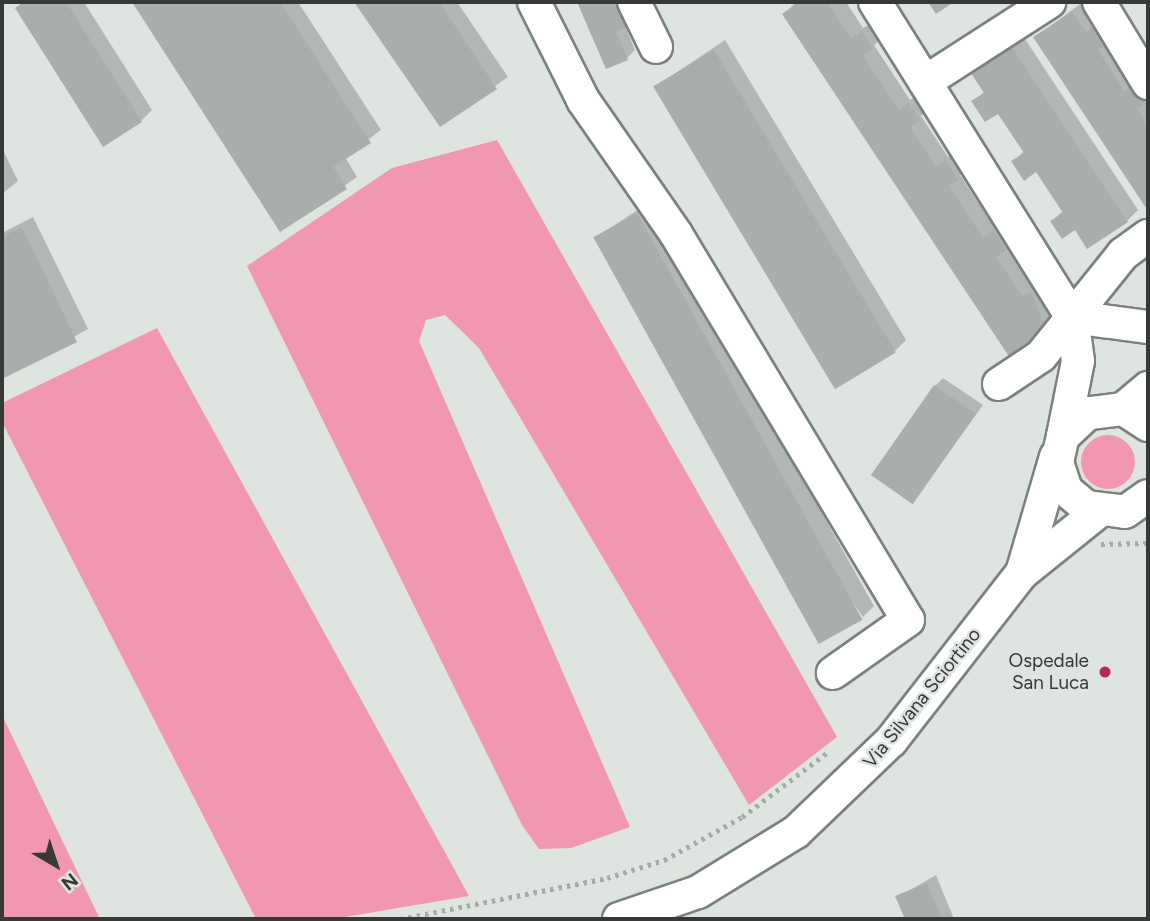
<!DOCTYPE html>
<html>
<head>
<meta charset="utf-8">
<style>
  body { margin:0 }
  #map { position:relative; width:1150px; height:921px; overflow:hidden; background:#dee5e0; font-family:Figtree,sans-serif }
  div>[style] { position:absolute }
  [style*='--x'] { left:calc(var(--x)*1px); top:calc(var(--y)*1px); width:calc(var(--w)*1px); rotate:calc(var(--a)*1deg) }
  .green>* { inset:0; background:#f197af }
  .round { border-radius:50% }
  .shadow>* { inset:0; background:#0003 }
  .building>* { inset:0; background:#a8aea9; transform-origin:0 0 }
  .path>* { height:4.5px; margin-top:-2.25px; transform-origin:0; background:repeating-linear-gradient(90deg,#a6aba7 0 3.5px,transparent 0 8.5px) }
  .roads { filter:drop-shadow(2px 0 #7b817c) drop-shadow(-2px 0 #7b817c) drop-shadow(0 2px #7b817c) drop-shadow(0 -2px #7b817c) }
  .minor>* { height:32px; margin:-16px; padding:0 16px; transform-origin:16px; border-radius:16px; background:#fff }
  .dots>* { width:19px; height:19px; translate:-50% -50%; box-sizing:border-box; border:4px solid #dee5e0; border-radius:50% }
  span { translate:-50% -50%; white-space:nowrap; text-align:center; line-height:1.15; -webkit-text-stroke:5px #dee5e0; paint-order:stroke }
  .poi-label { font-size:19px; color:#363936 }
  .right { translate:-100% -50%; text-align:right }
  .street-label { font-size:19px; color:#363936 }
  .frame { position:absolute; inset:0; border:4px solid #363936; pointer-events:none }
  .north { position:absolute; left:21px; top:830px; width:70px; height:70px; -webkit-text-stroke:5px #dee5e0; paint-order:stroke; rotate:141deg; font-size:19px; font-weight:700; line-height:28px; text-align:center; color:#363936 }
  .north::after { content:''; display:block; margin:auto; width:24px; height:32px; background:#363936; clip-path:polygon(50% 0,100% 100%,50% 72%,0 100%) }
</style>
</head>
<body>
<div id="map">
  <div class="green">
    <div style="clip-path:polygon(497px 140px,837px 737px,749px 805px,479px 348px,445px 315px,426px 320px,419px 341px,630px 827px,571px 848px,539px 849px,522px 825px,247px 266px,392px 168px)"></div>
    <div style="clip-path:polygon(157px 328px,469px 896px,333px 919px,256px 919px,2px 422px,2px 403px)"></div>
    <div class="round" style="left:1081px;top:435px;width:54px;height:54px"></div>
    <div style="clip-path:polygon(2px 715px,100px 919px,2px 919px)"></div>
  </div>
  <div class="shadow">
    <div style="clip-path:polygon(23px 2px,84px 2px,152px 110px,141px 121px,17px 8px)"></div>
    <div style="clip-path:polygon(134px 2px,298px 2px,381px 130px,345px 157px,357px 177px,281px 230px)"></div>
    <div style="clip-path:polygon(356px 2px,457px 2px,508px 77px,440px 124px)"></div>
    <div style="clip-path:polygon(579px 2px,631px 2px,625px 26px,635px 50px,627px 58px,607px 67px)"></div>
    <div style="clip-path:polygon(846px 2px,863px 28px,874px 22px,884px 36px,874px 45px,910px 100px,920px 93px,930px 108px,921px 116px,948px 157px,957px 150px,968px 167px,960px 175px,995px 228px,1005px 221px,1016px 238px,1007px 247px,1034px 286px,1042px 281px,1057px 321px,1046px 332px,784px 14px,796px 2px)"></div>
    <div style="clip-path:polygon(1083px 2px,1148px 99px,1148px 208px,1035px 37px)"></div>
    <div style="clip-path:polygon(1023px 36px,1138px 210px,1127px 221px,1052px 221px,1064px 210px,1037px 169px,1013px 162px,1024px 151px,998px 111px,973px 102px,985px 91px,973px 73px)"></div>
    <div style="clip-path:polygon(725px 40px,906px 340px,895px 351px,655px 87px)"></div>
    <div style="clip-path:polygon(2px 148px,18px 181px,2px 194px)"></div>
    <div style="clip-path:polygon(648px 203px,874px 606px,863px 617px,595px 238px)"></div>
    <div style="clip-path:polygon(33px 217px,88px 329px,2px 377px,2px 233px)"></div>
    <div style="clip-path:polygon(943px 378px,983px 405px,913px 502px,935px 386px)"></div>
    <div style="clip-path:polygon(936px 875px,954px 919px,907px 919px,898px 897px)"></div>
  </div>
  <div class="building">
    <div style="clip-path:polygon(24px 2px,66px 2px,142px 122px,103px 147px,15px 8px)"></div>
    <div style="clip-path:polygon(132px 2px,280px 2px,371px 143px,333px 167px,347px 189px,280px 232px)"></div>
    <div style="clip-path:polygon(354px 2px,439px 2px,497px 89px,440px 127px)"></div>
    <div style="clip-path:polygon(577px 2px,619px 2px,630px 26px,616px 32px,628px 60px,606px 69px)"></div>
    <div style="clip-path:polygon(799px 2px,827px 2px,851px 38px,862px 31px,873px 49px,863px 56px,899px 110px,908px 103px,920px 120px,910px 127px,936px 167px,945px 160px,958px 180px,949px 186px,983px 238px,993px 231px,1006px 250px,996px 257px,1022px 296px,1031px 291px,1047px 334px,1010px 358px,782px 14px)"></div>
    <div style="clip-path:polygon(928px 2px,954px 2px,936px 14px)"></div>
    <div style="clip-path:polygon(1072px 12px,1086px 32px,1095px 26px,1107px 44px,1098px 50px,1124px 91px,1134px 85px,1146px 103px,1137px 109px,1148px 127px,1148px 211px,1033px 37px)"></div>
    <div style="clip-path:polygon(1011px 46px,1128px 222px,1087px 249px,1075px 230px,1062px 239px,1050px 221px,1063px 213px,1036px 172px,1024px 181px,1011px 161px,1024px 153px,998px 114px,985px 122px,971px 101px,984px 93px,971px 73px)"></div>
    <div style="left:714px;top:50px;width:353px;height:71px;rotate:59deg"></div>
    <div style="left:637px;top:213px;width:465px;height:50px;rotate:61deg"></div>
    <div style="clip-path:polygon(22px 227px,77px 342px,2px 379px,2px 237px)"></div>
    <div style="left:934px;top:385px;width:51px;height:110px;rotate:35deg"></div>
    <div style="clip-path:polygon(927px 883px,942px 919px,905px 919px,895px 896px)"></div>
  </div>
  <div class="path">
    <div style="--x:1101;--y:544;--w:47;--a:-1.2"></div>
    <div style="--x:400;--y:919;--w:211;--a:-11.2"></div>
    <div style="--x:607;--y:878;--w:60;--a:-17.5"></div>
    <div style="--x:664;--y:860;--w:89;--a:-28.9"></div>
    <div style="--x:742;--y:817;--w:108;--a:-37.1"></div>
  </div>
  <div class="roads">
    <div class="minor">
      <div style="--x:534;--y:2;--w:110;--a:63.4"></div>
      <div style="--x:583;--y:100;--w:163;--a:55.2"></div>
      <div style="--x:676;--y:234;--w:450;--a:59"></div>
      <div style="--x:908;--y:620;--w:92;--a:144.8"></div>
      <div style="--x:634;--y:2;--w:50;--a:63.9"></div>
      <div style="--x:875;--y:2;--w:372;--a:58"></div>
      <div style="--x:1099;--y:2;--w:95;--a:58.8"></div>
      <div style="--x:925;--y:82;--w:148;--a:-32.8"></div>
      <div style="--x:999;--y:384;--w:50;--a:-33.7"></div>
      <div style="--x:1041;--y:356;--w:131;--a:-51.2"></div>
      <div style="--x:1123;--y:254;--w:31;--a:-36"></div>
      <div style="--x:1123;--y:409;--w:33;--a:-40"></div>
      <div style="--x:1148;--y:425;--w:30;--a:-147"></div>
      <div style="--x:1123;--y:409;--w:35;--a:173"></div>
      <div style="--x:1088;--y:413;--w:34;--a:137"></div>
      <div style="--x:1063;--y:436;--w:27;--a:103"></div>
      <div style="--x:1057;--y:462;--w:29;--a:72"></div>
      <div style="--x:1066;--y:490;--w:26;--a:40"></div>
      <div style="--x:1086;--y:507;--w:39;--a:7"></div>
      <div style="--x:1125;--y:512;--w:28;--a:-35"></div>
      <div style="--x:1063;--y:436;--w:76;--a:-78.7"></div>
      <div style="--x:1078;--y:361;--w:44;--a:-97.8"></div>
      <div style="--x:1072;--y:317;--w:77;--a:7.5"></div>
      <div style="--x:1022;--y:573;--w:121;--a:-73.7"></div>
      <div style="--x:619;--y:919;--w:83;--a:-18.9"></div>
      <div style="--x:698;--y:892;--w:115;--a:-31.5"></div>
      <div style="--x:796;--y:832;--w:132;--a:-43.8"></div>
      <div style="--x:891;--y:741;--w:213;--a:-52.1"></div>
      <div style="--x:1022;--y:573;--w:97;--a:-38.8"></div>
    </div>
  </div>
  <div class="dots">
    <div style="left:1105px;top:672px;background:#b62960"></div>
  </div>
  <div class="poi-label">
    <span class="right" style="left:1089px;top:672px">Ospedale<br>San Luca</span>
  </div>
  <div class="street-label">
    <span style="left:922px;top:698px;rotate:-51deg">Via Silvana Sciortino</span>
  </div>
  <div class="frame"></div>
  <div class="north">N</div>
</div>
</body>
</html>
